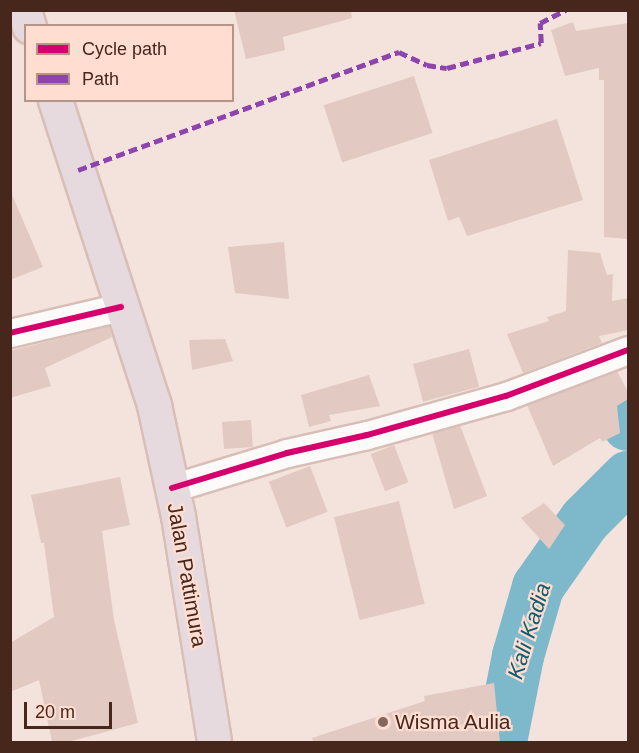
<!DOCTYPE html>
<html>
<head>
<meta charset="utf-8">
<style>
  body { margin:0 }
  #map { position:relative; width:639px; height:753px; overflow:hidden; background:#f4e2dc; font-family:Arial,sans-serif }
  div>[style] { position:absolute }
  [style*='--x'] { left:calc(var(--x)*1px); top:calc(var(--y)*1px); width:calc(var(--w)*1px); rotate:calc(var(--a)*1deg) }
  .river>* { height:52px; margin:-26px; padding:0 26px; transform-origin:26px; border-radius:26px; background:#7db9ca }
  .building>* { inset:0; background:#e2cac2; transform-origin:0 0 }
  .roads { filter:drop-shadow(2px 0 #d7beb6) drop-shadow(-2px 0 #d7beb6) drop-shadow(0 2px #d7beb6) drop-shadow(0 -2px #d7beb6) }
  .street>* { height:27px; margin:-13.5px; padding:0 13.5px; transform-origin:13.5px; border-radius:13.5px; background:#fdfbfa }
  .highway>* { height:33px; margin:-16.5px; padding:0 16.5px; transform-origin:16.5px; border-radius:16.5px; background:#e6dadf }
  .quiet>* { height:4.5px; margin-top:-2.25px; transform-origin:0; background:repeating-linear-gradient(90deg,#8e44ad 0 9px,transparent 0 13.5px) }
  .cycleway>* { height:6px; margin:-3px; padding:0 3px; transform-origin:3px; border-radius:3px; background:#d6006c }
  .dots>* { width:16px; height:16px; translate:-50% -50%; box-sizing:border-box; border:3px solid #ffddd1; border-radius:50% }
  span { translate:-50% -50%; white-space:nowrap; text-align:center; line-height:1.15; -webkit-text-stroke:4.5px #ffddd1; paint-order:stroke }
  .street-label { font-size:21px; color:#47271c }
  .poi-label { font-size:21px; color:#47271c }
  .left { translate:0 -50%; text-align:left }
  .water-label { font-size:22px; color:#0d5c6f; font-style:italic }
  .frame { position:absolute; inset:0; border:12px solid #47271c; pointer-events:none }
  .legend { position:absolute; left:24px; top:24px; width:210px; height:78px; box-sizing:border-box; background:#ffddd1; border:2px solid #b59489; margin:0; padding:8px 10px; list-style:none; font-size:18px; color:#47271c }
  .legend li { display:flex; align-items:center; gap:12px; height:30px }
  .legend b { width:30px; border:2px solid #b59489 }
  .scale { position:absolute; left:24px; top:702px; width:88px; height:27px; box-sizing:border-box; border:3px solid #47271c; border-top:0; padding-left:8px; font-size:18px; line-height:21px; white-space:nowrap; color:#47271c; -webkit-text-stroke:4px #ffddd1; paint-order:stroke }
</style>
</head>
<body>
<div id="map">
  <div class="river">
    <div style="--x:628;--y:421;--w:4;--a:90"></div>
    <div style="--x:501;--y:742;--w:88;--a:-78.8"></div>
    <div style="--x:518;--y:656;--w:72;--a:-73.8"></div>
    <div style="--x:538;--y:587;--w:82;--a:-55"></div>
    <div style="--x:585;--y:520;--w:61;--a:-45"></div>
  </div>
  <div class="building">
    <div style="clip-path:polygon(234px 10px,351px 10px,352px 18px,283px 37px,285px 50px,246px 59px)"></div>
    <div style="clip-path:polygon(573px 22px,576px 31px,628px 23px,628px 239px,604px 237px,604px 80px,599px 80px,599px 68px,565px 76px,551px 30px)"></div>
    <div style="left:414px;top:76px;width:60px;height:95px;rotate:72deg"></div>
    <div style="clip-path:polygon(557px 119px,583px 200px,467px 236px,459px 217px,448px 221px,429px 160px)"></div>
    <div style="clip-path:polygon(10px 190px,43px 267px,10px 280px)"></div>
    <div style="clip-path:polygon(284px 242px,289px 299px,235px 293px,228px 247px)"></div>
    <div style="clip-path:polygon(568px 250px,600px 253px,607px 275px,613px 274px,612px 301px,628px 298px,628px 330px,599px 336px,602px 343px,523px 373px,507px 334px,549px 321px,547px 317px,566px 311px)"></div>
    <div style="clip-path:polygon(109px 326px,112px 337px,45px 368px,51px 386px,10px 398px,10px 351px)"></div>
    <div style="clip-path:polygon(225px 339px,233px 361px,192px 370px,189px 340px)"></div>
    <div style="left:469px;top:349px;width:39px;height:58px;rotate:75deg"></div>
    <div style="clip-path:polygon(617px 371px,628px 392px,628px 399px,617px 406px,620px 433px,602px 442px,600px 438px,553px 466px,527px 405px)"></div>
    <div style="clip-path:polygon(369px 375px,380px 406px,329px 415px,331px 421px,309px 427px,301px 395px)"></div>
    <div style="left:251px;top:420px;width:27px;height:29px;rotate:86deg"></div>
    <div style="clip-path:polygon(460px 425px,487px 496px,454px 509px,432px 433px)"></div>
    <div style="left:394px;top:445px;width:40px;height:25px;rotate:69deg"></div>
    <div style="left:310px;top:466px;width:49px;height:44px;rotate:69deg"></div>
    <div style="clip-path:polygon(120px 477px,130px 525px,102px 531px,114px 620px,138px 723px,68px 742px,52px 742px,39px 680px,10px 692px,10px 643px,54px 617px,44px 543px,41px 543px,31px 495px)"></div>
    <div style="left:399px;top:501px;width:106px;height:67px;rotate:76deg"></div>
    <div style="clip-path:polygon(544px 503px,565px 525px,549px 549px,521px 518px)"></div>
    <div style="clip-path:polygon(494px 683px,500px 742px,313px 742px,312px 738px,425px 701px,424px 696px)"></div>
  </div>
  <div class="roads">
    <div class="street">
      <div style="--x:10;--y:333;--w:114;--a:-13.2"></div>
      <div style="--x:172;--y:488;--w:120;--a:-16.9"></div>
      <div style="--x:287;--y:453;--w:82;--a:-12.7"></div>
      <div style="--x:367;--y:435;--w:144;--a:-15.7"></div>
      <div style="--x:506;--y:396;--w:130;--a:-20.7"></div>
    </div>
    <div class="highway">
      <div style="--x:24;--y:10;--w:17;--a:73"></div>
      <div style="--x:55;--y:100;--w:321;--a:72"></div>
      <div style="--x:154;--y:405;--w:114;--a:77.8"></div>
      <div style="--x:178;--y:516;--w:229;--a:80.9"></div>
    </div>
  </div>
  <div class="quiet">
    <div style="--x:78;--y:170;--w:342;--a:-20.2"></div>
    <div style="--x:399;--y:52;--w:31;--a:25"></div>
    <div style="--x:427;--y:65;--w:20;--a:9"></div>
    <div style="--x:447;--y:68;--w:97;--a:-14.9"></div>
    <div style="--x:541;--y:43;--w:20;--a:-93"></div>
    <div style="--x:540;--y:23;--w:29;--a:-27"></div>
  </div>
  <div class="cycleway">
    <div style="--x:10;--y:333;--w:114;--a:-13.2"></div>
    <div style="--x:172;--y:488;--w:120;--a:-16.9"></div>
    <div style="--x:287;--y:453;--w:82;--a:-12.7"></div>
    <div style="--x:367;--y:435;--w:144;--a:-15.7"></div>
    <div style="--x:506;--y:396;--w:130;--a:-20.7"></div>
  </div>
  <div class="dots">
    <div style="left:383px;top:722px;background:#84685f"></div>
  </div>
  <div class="street-label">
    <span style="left:187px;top:575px;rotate:80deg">Jalan Pattimura</span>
  </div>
  <div class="poi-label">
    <span class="left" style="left:395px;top:722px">Wisma Aulia</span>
  </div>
  <div class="water-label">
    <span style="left:529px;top:631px;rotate:-73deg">Kali Kadia</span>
  </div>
  <div class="frame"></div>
  <ul class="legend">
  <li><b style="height:8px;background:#d6006c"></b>Cycle path</li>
  <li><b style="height:8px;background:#8e44ad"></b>Path</li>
  </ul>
  <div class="scale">20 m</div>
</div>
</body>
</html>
